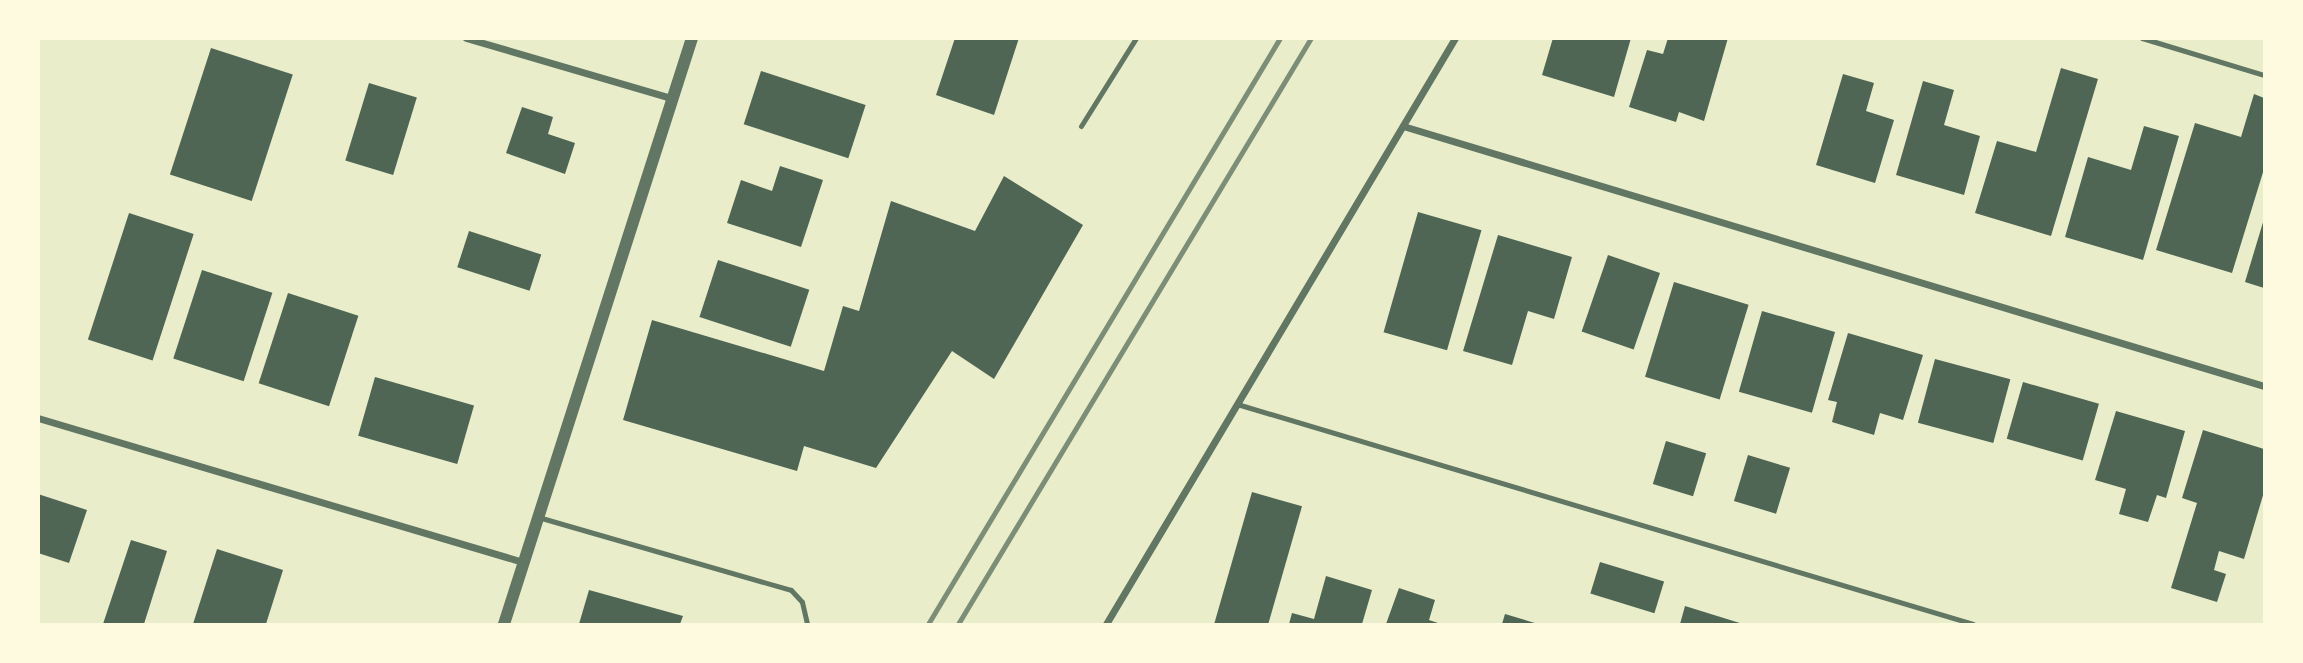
<!DOCTYPE html>
<html>
<head>
<meta charset="utf-8">
<style>
  body { margin:0 }
  #map { position:relative; width:2303px; height:663px; overflow:hidden; background:#e9edc9; font-family:"Asap Condensed",sans-serif }
  div>[style] { position:absolute }
  [style*='--x'] { left:calc(var(--x)*1px); top:calc(var(--y)*1px); width:calc(var(--w)*1px); rotate:calc(var(--a)*1deg) }
  .building>* { inset:0; background:#4f6655; transform-origin:0 0 }
  .service>* { height:5px; margin:-2.5px; padding:0 2.5px; transform-origin:2.5px; border-radius:2.5px; background:#617663 }
  .minor>* { height:7px; margin:-3.5px; padding:0 3.5px; transform-origin:3.5px; border-radius:3.5px; background:#617663 }
  .tertiary>* { height:12px; margin:-6px; padding:0 6px; transform-origin:6px; border-radius:6px; background:#617663 }
  .rail>* { height:5px; margin:-2.5px; padding:0 2.5px; transform-origin:2.5px; border-radius:2.5px; background:#7c8e77 }
  span { translate:-50% -50%; white-space:nowrap; text-align:center; line-height:1.15; -webkit-text-stroke:5px #fefae0; paint-order:stroke }
  .frame { position:absolute; inset:0; border:40px solid #fefae0; pointer-events:none }
</style>
</head>
<body>
<div id="map">
  <div class="building">
    <div style="clip-path:polygon(955px 38px,1019px 38px,994px 115px,936px 95px)"></div>
    <div style="clip-path:polygon(1553px 38px,1631px 38px,1614px 97px,1542px 75px)"></div>
    <div style="clip-path:polygon(1668px 38px,1728px 38px,1704px 121px,1679px 112px,1676px 122px,1629px 107px,1647px 50px,1663px 54px)"></div>
    <div style="left:211px;top:48px;width:86px;height:133px;rotate:18deg"></div>
    <div style="clip-path:polygon(2061px 68px,2098px 79px,2051px 236px,1975px 213px,1997px 141px,2036px 152px)"></div>
    <div style="left:761px;top:71px;width:110px;height:56px;rotate:18deg"></div>
    <div style="clip-path:polygon(1843px 74px,1874px 83px,1866px 111px,1894px 120px,1875px 183px,1816px 165px)"></div>
    <div style="clip-path:polygon(1923px 81px,1954px 90px,1944px 125px,1980px 136px,1964px 195px,1896px 175px)"></div>
    <div style="left:369px;top:83px;width:50px;height:81px;rotate:17deg"></div>
    <div style="clip-path:polygon(2254px 94px,2264px 98px,2264px 169px,2232px 273px,2156px 250px,2195px 123px,2241px 137px)"></div>
    <div style="clip-path:polygon(522px 107px,553px 117px,548px 134px,575px 143px,565px 174px,506px 153px)"></div>
    <div style="clip-path:polygon(2144px 126px,2179px 136px,2143px 260px,2065px 237px,2088px 157px,2131px 170px)"></div>
    <div style="clip-path:polygon(780px 166px,823px 180px,801px 247px,727px 223px,741px 180px,772px 191px)"></div>
    <div style="clip-path:polygon(1004px 176px,1083px 225px,994px 379px,952px 351px,876px 468px,804px 446px,797px 471px,623px 420px,652px 320px,824px 371px,843px 306px,859px 311px,891px 201px,975px 231px)"></div>
    <div style="left:1418px;top:212px;width:66px;height:125px;rotate:16deg"></div>
    <div style="left:129px;top:213px;width:68px;height:133px;rotate:18deg"></div>
    <div style="clip-path:polygon(2264px 219px,2264px 288px,2245px 282px)"></div>
    <div style="left:469px;top:231px;width:76px;height:38px;rotate:18deg"></div>
    <div style="clip-path:polygon(1498px 235px,1572px 257px,1554px 319px,1528px 311px,1512px 365px,1463px 351px)"></div>
    <div style="left:1608px;top:255px;width:55px;height:81px;rotate:19deg"></div>
    <div style="left:718px;top:260px;width:96px;height:60px;rotate:18deg"></div>
    <div style="left:202px;top:270px;width:74px;height:93px;rotate:18deg"></div>
    <div style="left:1674px;top:282px;width:78px;height:99px;rotate:17deg"></div>
    <div style="left:288px;top:293px;width:74px;height:95px;rotate:18deg"></div>
    <div style="left:1762px;top:311px;width:76px;height:84px;rotate:16deg"></div>
    <div style="clip-path:polygon(1848px 333px,1923px 355px,1903px 420px,1880px 413px,1874px 435px,1832px 422px,1837px 402px,1828px 400px)"></div>
    <div style="left:1935px;top:359px;width:78px;height:66px;rotate:15deg"></div>
    <div style="left:375px;top:377px;width:103px;height:61px;rotate:16deg"></div>
    <div style="left:2023px;top:382px;width:79px;height:59px;rotate:16deg"></div>
    <div style="clip-path:polygon(2116px 411px,2185px 431px,2166px 498px,2157px 495px,2148px 522px,2119px 514px,2126px 489px,2095px 480px)"></div>
    <div style="clip-path:polygon(2203px 430px,2264px 449px,2264px 492px,2244px 559px,2219px 551px,2214px 570px,2226px 574px,2217px 602px,2171px 588px,2197px 503px,2182px 498px)"></div>
    <div style="left:1666px;top:441px;width:42px;height:45px;rotate:17deg"></div>
    <div style="left:1748px;top:455px;width:44px;height:48px;rotate:17deg"></div>
    <div style="left:1252px;top:492px;width:52px;height:138px;rotate:16deg"></div>
    <div style="clip-path:polygon(38px 494px,87px 510px,69px 563px,38px 553px)"></div>
    <div style="clip-path:polygon(131px 540px,167px 551px,144px 624px,103px 624px)"></div>
    <div style="clip-path:polygon(217px 549px,283px 570px,266px 624px,193px 624px)"></div>
    <div style="left:1600px;top:562px;width:67px;height:33px;rotate:17deg"></div>
    <div style="clip-path:polygon(1326px 576px,1372px 590px,1362px 624px,1289px 624px,1292px 613px,1314px 619px)"></div>
    <div style="clip-path:polygon(1399px 588px,1435px 600px,1429px 620px,1441px 624px,1386px 624px)"></div>
    <div style="clip-path:polygon(589px 590px,683px 616px,680px 624px,579px 624px)"></div>
    <div style="clip-path:polygon(1685px 606px,1743px 624px,1680px 624px)"></div>
    <div style="clip-path:polygon(1505px 614px,1538px 624px,1502px 624px)"></div>
  </div>
  <div class="service">
    <div style="--x:2142;--y:38;--w:127;--a:16.9"></div>
    <div style="--x:1081;--y:126;--w:104;--a:-58"></div>
    <div style="--x:1237;--y:404;--w:768;--a:16.64"></div>
    <div style="--x:538;--y:517;--w:263;--a:16.1"></div>
    <div style="--x:791;--y:590;--w:16;--a:47"></div>
    <div style="--x:802;--y:602;--w:23;--a:77"></div>
  </div>
  <div class="minor">
    <div style="--x:466;--y:38;--w:214;--a:16.3"></div>
    <div style="--x:1403;--y:126;--w:899;--a:16.8"></div>
    <div style="--x:38;--y:418;--w:506;--a:16.54"></div>
    <div style="--x:1106;--y:624;--w:682;--a:-59.22"></div>
  </div>
  <div class="tertiary">
    <div style="--x:504;--y:624;--w:615;--a:-72.21"></div>
  </div>
  <div class="rail">
    <div style="--x:928;--y:624;--w:684;--a:-59.01"></div>
    <div style="--x:958;--y:624;--w:684;--a:-58.94"></div>
  </div>
  <div class="frame"></div>
</div>
</body>
</html>
